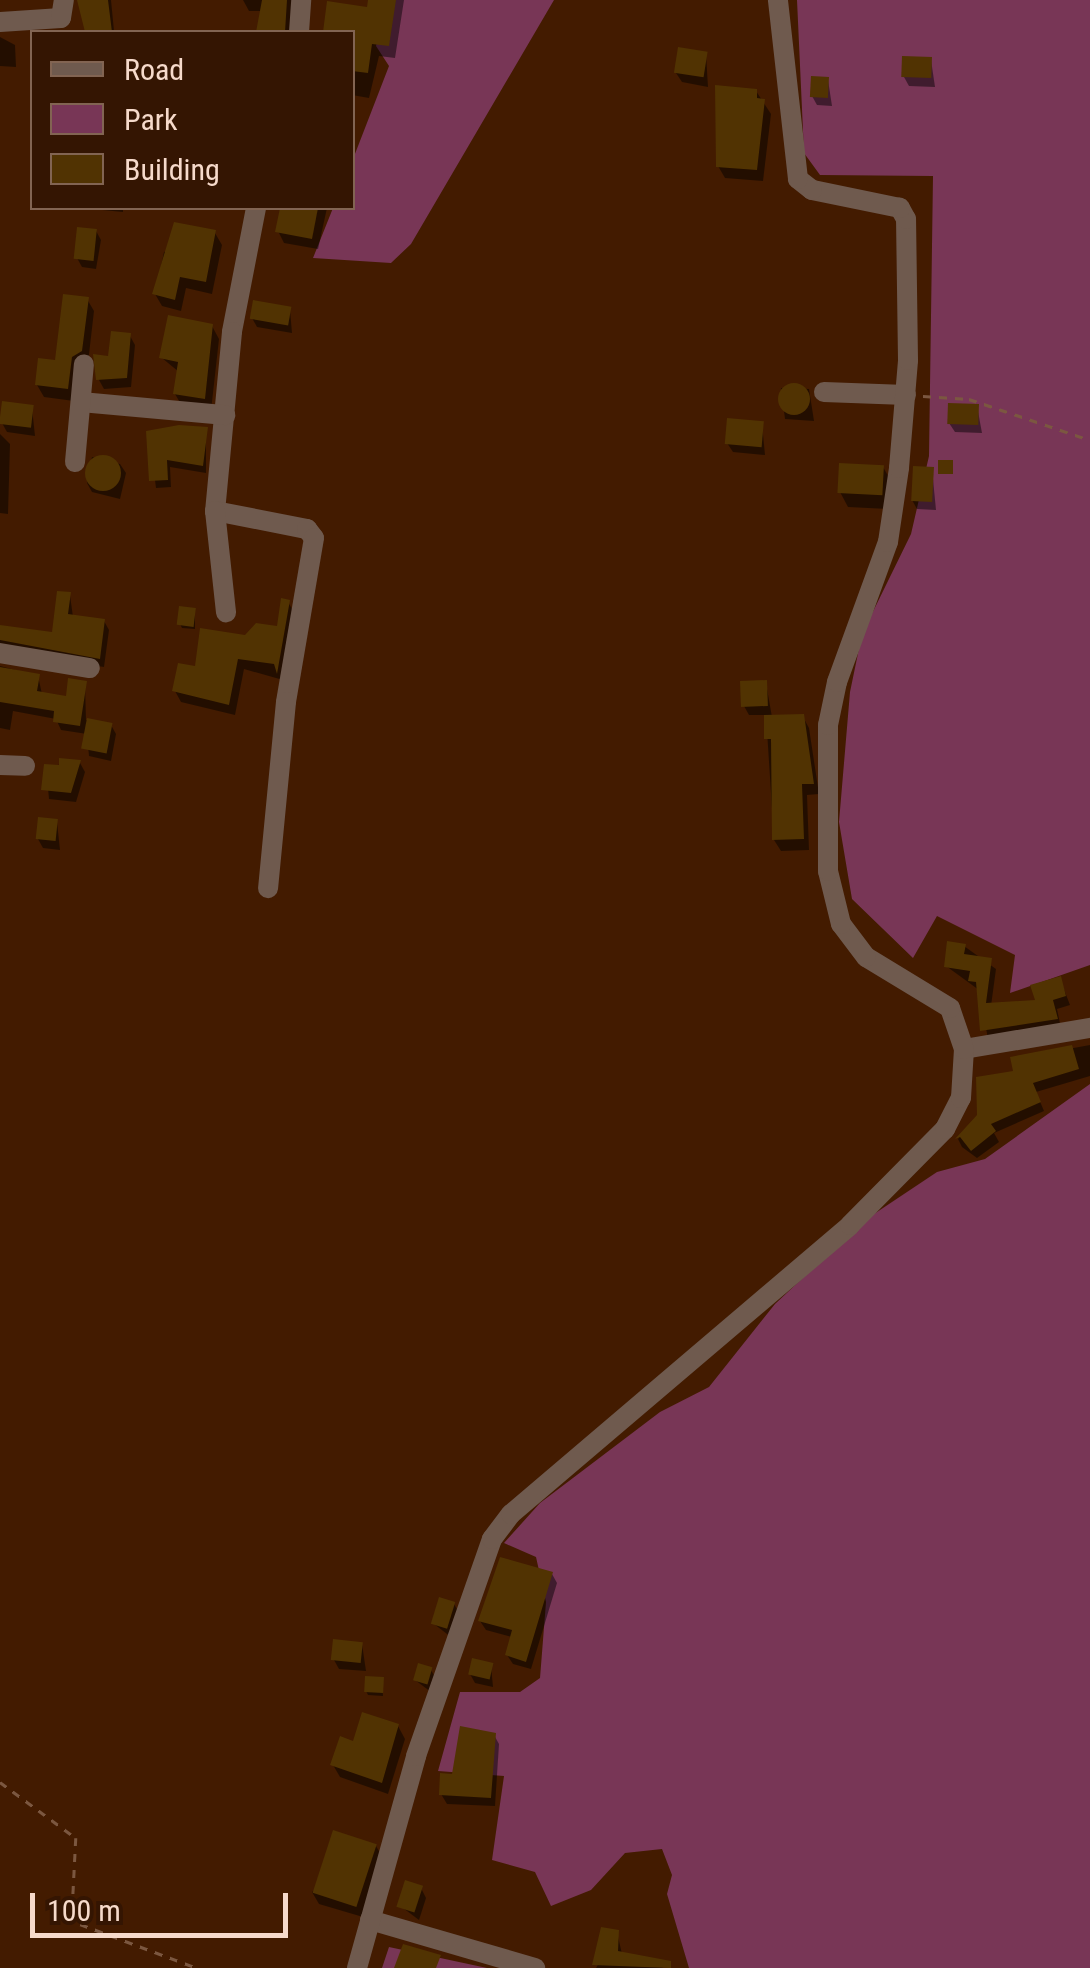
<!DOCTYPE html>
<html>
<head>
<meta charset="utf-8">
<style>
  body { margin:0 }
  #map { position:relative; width:1090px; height:1968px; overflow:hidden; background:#431b00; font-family:"Roboto Condensed",sans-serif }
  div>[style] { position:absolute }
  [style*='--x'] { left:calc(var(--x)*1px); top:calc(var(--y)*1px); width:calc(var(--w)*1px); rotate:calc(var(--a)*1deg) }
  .green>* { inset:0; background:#783656 }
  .shadow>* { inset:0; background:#0007 }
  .building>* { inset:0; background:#513302; transform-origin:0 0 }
  .round { border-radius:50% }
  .path>* { height:2.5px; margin-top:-1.25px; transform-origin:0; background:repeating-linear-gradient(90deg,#7b5740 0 8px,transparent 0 16px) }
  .minor>* { height:20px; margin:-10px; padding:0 10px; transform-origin:10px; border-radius:10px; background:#6f5a4e }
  span { translate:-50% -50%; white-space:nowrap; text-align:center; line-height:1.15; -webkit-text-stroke:8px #341502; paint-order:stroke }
  .legend { position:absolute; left:30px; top:30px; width:325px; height:180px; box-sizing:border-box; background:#341502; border:2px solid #826452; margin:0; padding:12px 18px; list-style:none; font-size:30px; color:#f6dacb }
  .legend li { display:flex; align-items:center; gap:20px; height:50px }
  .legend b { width:50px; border:2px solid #826452 }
  .scale { position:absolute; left:30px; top:1893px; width:258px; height:45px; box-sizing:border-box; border:5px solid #f6dacb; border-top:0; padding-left:12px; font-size:30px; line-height:35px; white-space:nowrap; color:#f6dacb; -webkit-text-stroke:8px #341502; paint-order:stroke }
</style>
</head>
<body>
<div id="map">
  <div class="green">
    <div style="clip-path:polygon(387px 0,554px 0,411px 244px,391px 263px,313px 258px,333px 208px,352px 208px,353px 159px,389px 66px,376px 46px)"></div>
    <div style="clip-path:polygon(797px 0,1090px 0,1090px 965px,1010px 993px,1015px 955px,937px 916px,913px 958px,852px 899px,839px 822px,850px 692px,862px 634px,911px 534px,929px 456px,933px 176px,820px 175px,804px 153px)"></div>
    <div style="clip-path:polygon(1090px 1084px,1090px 1968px,689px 1968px,667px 1894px,672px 1875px,662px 1849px,625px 1853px,591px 1890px,551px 1906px,535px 1872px,492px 1860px,504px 1776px,438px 1771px,460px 1692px,520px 1692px,540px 1678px,546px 1602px,536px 1557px,504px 1543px,540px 1503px,660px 1412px,709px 1387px,775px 1304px,865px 1220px,937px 1172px,985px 1159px)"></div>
    <div style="clip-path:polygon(389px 1947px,487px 1968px,382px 1968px)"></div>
  </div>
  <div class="shadow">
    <div style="clip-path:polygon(78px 0,111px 0,114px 31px,123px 32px,89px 32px)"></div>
    <div style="clip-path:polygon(243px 0,294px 0,291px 32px,261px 32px,263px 11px,249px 11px)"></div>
    <div style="clip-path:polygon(370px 0,404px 0,395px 58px,379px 56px,369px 98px,352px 95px,352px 32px,324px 32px,329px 4px,369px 10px)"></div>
    <div style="clip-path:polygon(0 37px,15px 45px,16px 67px,0 66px)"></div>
    <div style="clip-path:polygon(706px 54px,708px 87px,682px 82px,676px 73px)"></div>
    <div style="clip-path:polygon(931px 60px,935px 87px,909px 86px,904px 77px)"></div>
    <div style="clip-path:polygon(828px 80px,832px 106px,817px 105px,812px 96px)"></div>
    <div style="clip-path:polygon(756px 91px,771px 114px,763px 181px,725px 178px,718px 166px)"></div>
    <div style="clip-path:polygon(82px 208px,123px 208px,123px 212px)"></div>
    <div style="clip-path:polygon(282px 208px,327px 208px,318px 249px,284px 243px,278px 231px)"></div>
    <div style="clip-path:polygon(96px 231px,101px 240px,96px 269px,82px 267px,77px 258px)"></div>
    <div style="clip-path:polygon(215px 233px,222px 245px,212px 294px,186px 288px,181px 311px,162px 306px,155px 294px,164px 252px)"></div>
    <div style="clip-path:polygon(87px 299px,94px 311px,88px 363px,74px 401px,44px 397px,37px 385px,57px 362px)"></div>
    <div style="clip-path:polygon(290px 310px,292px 333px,257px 327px,252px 318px)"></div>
    <div style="clip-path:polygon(212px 326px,219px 339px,211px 411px,182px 406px,175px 394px,179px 372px,162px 358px)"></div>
    <div style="clip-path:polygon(130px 336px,135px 345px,131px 387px,104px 389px,99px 380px)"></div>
    <div style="clip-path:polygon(781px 388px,809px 389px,814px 421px,785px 419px)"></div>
    <div style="clip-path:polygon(977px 406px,982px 433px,955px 432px,949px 423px)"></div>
    <div style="clip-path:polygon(32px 408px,35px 436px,7px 432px,2px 423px)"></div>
    <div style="clip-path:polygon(762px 424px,765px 455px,733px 452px,727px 443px)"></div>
    <div style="clip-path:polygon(206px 430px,206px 473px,170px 467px,171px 487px,156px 488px,149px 434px)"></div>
    <div style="clip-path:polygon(0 434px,10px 444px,8px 514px,0 513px)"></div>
    <div style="clip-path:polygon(92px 457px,120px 464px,126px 473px,120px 499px,92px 492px,87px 483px)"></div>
    <div style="clip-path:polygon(883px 467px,891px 481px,888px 509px,848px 507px,840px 492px)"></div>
    <div style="clip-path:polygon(932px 469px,936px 510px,917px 509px,912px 500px)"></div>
    <div style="clip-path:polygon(70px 595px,73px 617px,104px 621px,109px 630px,104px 667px,0 651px,0 627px,54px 634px)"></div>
    <div style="clip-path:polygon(288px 602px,295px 614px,283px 680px,244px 669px,235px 715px,181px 702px,175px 691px,246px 638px,279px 629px)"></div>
    <div style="clip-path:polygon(195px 610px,195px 629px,182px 628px,180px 624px)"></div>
    <div style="clip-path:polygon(0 666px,38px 676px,42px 694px,68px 699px,85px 684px,86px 720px,111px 725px,116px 734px,111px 761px,89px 756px,87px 734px,61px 730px,56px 719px,13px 711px,10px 730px,0 728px)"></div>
    <div style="clip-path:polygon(766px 683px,772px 717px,803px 717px,809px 728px,819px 794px,807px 795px,809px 850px,781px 851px,774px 840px,766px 715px,749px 715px,744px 706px)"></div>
    <div style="clip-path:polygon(80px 763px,85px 772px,76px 802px,49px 799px,46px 766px)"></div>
    <div style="clip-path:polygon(57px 822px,60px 850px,43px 848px,38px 839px)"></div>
    <div style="clip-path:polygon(964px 946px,996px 969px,991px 1006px,1038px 1002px,1060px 979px,1070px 1005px,1057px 1009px,1061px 1028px,988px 1039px,979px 990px,946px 966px)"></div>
    <div style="clip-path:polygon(1090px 1045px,1090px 1076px,1036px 1092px,1044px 1111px,994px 1133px,999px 1142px,977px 1158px,962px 1147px,958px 1139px,1016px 1073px,1013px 1059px)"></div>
    <div style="clip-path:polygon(552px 1574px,557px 1583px,531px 1669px,513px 1664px,507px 1655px,512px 1637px,486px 1630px,480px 1621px)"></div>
    <div style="clip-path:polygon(454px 1604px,459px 1613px,451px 1637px,434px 1624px)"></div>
    <div style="clip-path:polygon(362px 1644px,366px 1671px,339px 1669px,334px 1660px)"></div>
    <div style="clip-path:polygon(491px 1665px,493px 1687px,475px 1683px,470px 1674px)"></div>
    <div style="clip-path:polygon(431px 1670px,436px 1679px,431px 1692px,415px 1680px)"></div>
    <div style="clip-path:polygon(382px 1680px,383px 1696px,368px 1695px,366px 1691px)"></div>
    <div style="clip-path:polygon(398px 1726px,405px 1739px,388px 1794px,340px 1777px,333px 1765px)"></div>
    <div style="clip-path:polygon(494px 1735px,499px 1744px,495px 1806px,447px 1804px,441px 1794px,454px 1777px)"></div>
    <div style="clip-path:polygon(376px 1846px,383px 1858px,363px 1917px,319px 1904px,312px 1892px)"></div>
    <div style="clip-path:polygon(421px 1888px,426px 1898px,419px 1920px,399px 1905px)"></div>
    <div style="clip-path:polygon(617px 1932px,622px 1954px,659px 1961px,663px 1968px,596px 1968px)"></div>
  </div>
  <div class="building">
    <div style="clip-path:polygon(77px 0,108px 0,112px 32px,85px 32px)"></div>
    <div style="clip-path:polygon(262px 0,287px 0,285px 32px,256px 32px)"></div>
    <div style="clip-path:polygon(368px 0,396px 0,389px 46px,372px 44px,368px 73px,352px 71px,352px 32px,323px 32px,327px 1px,367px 7px)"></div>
    <div style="left:678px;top:47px;width:30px;height:26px;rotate:9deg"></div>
    <div style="left:902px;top:56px;width:30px;height:21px;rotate:2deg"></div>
    <div style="left:811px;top:76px;width:18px;height:21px;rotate:3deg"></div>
    <div style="clip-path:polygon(715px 85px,757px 89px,757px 98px,765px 99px,757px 170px,716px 167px)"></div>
    <div style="clip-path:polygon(280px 208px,318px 208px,312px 239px,275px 232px)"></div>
    <div style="clip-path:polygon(174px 222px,216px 230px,206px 282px,180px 277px,175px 300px,152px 294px)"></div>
    <div style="left:77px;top:227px;width:20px;height:32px;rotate:6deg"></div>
    <div style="clip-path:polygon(63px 294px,89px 297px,82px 351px,72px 357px,68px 389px,35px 385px,38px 358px,55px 360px)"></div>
    <div style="left:253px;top:300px;width:39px;height:19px;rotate:10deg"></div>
    <div style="clip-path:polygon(168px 315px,213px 324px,205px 399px,173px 394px,178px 362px,159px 358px)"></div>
    <div style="clip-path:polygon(111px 331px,131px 333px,127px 378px,96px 380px,93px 354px,108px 356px)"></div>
    <div class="round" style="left:778px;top:383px;width:32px;height:32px"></div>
    <div style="left:2px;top:401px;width:32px;height:23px;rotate:7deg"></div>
    <div style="left:948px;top:403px;width:31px;height:21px;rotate:2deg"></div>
    <div style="left:727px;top:418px;width:37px;height:26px;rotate:5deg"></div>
    <div style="clip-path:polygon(179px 425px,208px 427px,203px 466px,167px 460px,168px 480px,149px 481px,146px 431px)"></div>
    <div class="round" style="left:85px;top:455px;width:36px;height:36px"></div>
    <div style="left:938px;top:460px;width:15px;height:14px"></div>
    <div style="left:839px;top:463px;width:45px;height:30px;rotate:3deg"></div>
    <div style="left:913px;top:466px;width:21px;height:35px;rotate:3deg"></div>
    <div style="clip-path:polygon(57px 591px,71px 592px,68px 614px,105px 619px,100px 659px,0 640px,0 625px,52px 632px)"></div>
    <div style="clip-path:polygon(281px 598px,290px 600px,277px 674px,274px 664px,238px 659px,229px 705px,172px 691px,178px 663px,195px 666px,200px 628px,245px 635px,256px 623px,277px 626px)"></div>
    <div style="left:179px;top:606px;width:17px;height:19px;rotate:7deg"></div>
    <div style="clip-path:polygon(0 667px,40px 674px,37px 691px,66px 696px,68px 678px,87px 681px,80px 726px,53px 722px,54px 711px,0 702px)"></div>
    <div style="left:767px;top:680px;width:26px;height:27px;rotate:88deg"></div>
    <div style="clip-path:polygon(804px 714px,814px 784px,802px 784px,804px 839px,772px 840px,771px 739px,764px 739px,764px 715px)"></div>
    <div style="left:87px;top:718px;width:26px;height:31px;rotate:11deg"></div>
    <div style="clip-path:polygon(59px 758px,81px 760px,71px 793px,41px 790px,44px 764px,59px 765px)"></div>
    <div style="left:38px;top:817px;width:20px;height:22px;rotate:6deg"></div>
    <div style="clip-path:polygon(947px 941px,966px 944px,964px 954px,992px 958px,986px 1003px,1035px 1000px,1030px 985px,1061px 976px,1066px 996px,1053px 1000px,1058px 1019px,980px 1031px,976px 982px,968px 981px,970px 971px,944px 967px)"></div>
    <div style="clip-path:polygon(1072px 1045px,1079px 1069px,1033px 1083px,1041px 1102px,991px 1124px,996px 1131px,971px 1151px,960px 1137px,955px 1139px,977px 1115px,976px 1077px,1013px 1071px,1010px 1057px)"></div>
    <div style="clip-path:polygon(500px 1557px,553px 1572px,526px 1662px,505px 1655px,512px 1630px,478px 1621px)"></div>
    <div style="left:439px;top:1597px;width:17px;height:28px;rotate:17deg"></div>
    <div style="left:333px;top:1639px;width:30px;height:21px;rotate:6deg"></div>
    <div style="left:472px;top:1658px;width:22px;height:17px;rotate:13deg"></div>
    <div style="left:418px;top:1663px;width:15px;height:18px;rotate:16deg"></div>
    <div style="left:365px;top:1676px;width:19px;height:16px;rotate:3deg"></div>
    <div style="clip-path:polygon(362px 1712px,399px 1724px,382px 1783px,330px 1765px,340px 1736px,353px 1741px)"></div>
    <div style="clip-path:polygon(460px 1726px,496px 1733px,491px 1798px,439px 1795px,440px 1773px,452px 1774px)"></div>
    <div style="left:333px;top:1830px;width:46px;height:66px;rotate:18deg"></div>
    <div style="left:405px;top:1880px;width:19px;height:28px;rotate:18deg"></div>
    <div style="clip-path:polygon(601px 1927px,619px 1930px,618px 1951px,671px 1961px,671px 1968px,592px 1965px)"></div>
    <div style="clip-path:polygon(403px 1944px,441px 1955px,436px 1968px,394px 1968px)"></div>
  </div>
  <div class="path">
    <div style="--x:923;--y:396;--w:46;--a:3.7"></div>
    <div style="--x:969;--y:399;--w:128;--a:18.7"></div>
    <div style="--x:0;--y:1782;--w:94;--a:36.4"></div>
    <div style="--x:76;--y:1838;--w:60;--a:92.9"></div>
    <div style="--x:73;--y:1898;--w:27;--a:75"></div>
    <div style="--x:80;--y:1924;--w:125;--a:20.6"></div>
  </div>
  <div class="minor">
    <div style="--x:0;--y:22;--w:61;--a:-3.8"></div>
    <div style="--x:61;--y:18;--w:18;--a:-81"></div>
    <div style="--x:299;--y:32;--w:32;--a:-86"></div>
    <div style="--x:256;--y:208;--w:126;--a:101"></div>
    <div style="--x:232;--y:332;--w:180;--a:95.4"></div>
    <div style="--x:215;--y:511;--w:94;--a:11.1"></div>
    <div style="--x:307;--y:529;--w:11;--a:52"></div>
    <div style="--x:314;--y:538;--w:166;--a:99.7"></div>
    <div style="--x:286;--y:702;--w:187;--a:95.5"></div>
    <div style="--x:824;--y:392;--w:82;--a:2.1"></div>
    <div style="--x:81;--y:402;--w:145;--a:5.2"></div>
    <div style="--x:75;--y:462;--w:98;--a:-84.8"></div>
    <div style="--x:215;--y:511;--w:102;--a:83.8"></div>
    <div style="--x:0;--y:653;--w:91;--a:9.5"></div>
    <div style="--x:0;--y:765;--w:25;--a:2"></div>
    <div style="--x:964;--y:1049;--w:128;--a:-9.5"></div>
    <div style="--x:370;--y:1920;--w:172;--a:16.2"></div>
    <div style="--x:357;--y:1968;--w:220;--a:-74.4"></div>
    <div style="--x:416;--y:1756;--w:230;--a:-70.7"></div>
    <div style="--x:492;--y:1539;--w:31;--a:-53"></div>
    <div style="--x:511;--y:1514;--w:445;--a:-40.4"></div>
    <div style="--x:850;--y:1225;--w:135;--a:-45.3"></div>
    <div style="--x:945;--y:1129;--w:35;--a:-63"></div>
    <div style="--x:961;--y:1098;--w:49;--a:-86.5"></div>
    <div style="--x:964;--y:1049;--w:43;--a:-108.9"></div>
    <div style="--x:950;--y:1008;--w:98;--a:-148.7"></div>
    <div style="--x:866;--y:957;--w:41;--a:-127.1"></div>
    <div style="--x:841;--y:924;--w:55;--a:-103.8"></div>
    <div style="--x:828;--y:871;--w:146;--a:-90"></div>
    <div style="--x:828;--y:725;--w:44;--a:-78.2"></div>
    <div style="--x:837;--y:682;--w:149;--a:-70"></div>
    <div style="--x:888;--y:542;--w:75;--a:-81.5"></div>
    <div style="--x:899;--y:468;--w:108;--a:-85.2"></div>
    <div style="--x:908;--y:360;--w:141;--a:-90.8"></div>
    <div style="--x:906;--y:219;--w:13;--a:-119"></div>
    <div style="--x:900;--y:208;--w:90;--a:-168.4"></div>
    <div style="--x:812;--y:190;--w:18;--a:-142"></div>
    <div style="--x:798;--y:179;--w:180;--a:-96.4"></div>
  </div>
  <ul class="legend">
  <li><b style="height:12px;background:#6f5a4e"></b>Road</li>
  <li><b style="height:28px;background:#783656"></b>Park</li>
  <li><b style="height:28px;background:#513302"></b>Building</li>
  </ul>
  <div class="scale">100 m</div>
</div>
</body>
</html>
